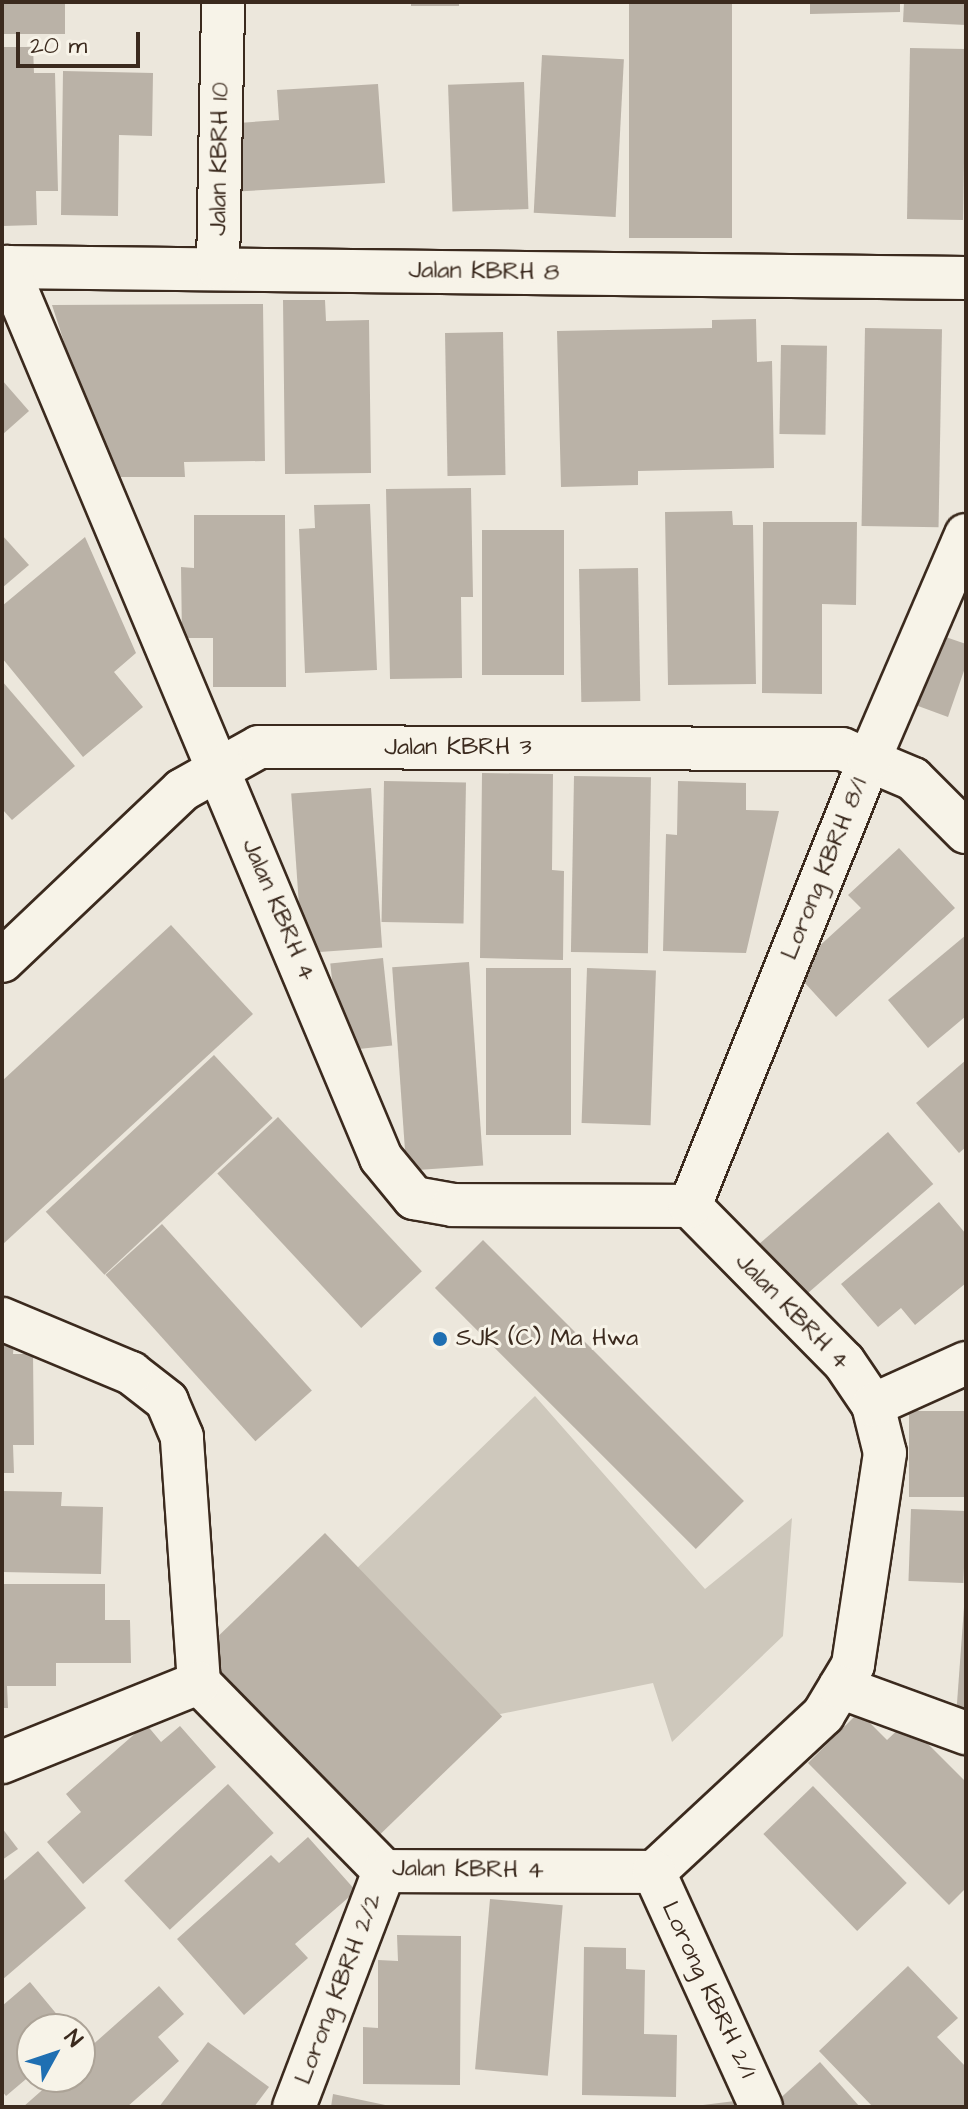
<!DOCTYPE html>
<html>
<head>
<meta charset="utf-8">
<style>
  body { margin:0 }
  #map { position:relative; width:968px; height:2109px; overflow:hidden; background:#ece7dc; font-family:"Architects Daughter",sans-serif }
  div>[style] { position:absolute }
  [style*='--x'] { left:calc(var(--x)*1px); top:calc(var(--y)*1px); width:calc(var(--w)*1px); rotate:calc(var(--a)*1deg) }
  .green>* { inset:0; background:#cec8bc }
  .building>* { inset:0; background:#bab2a7; transform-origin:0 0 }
  .roads { filter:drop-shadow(2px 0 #3b2a1e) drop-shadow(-2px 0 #3b2a1e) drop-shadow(0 2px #3b2a1e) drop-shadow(0 -2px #3b2a1e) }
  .minor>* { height:42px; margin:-21px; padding:0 21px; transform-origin:21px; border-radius:21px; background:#f7f3e8 }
  .dots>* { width:22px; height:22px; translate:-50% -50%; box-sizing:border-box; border:4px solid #f7f3e8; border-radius:50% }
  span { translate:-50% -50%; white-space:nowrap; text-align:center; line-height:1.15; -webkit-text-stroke:6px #f7f3e8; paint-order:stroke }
  .street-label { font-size:24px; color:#3b2a1e }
  .poi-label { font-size:24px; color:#3b2a1e }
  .left { translate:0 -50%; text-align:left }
  .frame { position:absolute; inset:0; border:4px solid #3b2a1e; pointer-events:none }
  .north { position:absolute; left:16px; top:2013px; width:80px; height:80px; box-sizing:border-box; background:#f7f3e8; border:2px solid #aca397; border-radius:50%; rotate:50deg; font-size:22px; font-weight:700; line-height:32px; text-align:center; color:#3b2a1e }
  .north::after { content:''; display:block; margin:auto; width:28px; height:36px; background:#1f6fb2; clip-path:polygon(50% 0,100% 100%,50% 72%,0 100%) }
  .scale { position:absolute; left:16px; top:32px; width:124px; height:36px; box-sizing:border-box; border:4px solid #3b2a1e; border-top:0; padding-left:10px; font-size:24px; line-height:28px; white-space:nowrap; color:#3b2a1e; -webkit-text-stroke:6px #f7f3e8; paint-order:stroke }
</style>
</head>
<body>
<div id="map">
  <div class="green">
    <div style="clip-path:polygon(535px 1396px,705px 1589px,792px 1518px,783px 1636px,672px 1742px,653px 1683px,481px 1718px,352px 1573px)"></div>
  </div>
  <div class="building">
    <div style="left:2px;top:2px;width:63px;height:32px"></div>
    <div style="left:411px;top:2px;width:48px;height:4px"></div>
    <div style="left:629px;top:2px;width:103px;height:236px"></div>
    <div style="clip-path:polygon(810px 2px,900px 2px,900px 12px,810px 14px)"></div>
    <div style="clip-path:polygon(904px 2px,966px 2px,966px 25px,903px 22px)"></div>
    <div style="clip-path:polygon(2px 47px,33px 47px,34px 73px,55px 73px,58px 191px,36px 191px,37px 225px,2px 226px)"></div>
    <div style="left:910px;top:48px;width:56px;height:171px;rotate:1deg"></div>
    <div style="left:542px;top:55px;width:82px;height:158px;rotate:3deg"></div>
    <div style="clip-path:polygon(63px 71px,153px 73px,152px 136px,119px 135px,118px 216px,61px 215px)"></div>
    <div style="left:524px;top:82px;width:127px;height:76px;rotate:88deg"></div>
    <div style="clip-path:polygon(378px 84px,385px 183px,229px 192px,224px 124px,279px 120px,277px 90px)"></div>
    <div style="clip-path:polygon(283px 300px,325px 300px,326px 321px,369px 320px,371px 473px,285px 474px)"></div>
    <div style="clip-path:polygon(263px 304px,265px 461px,184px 462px,185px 477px,108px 477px,52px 305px)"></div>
    <div style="clip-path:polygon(756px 319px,757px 362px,772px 361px,774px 468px,638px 471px,638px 485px,561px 487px,557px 331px,712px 328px,712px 320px)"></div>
    <div style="left:865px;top:328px;width:77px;height:198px;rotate:1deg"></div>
    <div style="left:503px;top:332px;width:143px;height:58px;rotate:89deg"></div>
    <div style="left:781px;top:345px;width:46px;height:89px;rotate:1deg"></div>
    <div style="clip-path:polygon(2px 380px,29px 411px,2px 435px)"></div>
    <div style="clip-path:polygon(471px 488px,473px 597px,461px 597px,462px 678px,390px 679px,386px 489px)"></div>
    <div style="clip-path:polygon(370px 504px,377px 670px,305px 673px,299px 529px,315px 528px,314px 505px)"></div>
    <div style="clip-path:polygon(732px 511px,733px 525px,753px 525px,756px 684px,668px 685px,665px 512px)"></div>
    <div style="clip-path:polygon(194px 515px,285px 515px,286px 687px,213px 687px,213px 638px,182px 638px,181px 567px,194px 568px)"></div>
    <div style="clip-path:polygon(763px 522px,857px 522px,856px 605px,822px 604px,822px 694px,762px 693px)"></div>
    <div style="left:482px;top:530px;width:82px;height:145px"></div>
    <div style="clip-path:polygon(2px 535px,29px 565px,2px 588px)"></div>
    <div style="clip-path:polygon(85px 537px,136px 653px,114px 672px,143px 707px,83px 757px,2px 658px,2px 606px)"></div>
    <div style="left:638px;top:568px;width:133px;height:59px;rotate:89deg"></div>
    <div style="clip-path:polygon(934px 633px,966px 644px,966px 665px,948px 717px,910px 703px)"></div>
    <div style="clip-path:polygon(2px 681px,75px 766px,12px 820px,2px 809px)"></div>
    <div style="clip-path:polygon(482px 773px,553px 774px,552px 870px,564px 871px,563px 960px,480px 958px)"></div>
    <div style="left:574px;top:776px;width:77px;height:176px;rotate:1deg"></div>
    <div style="left:384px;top:781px;width:82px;height:141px;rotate:1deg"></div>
    <div style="clip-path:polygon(678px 781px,746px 783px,746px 810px,779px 811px,746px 953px,663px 951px,666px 834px,677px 835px)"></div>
    <div style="left:371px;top:788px;width:160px;height:80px;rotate:86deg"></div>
    <div style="clip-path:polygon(899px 848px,955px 908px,836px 1017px,793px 970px,861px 908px,848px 895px)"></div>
    <div style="clip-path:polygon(171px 925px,253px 1014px,2px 1245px,2px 1081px)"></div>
    <div style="clip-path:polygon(966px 935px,966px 1016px,928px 1048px,888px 1000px)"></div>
    <div style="left:383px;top:958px;width:88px;height:53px;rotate:84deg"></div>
    <div style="left:469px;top:962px;width:204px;height:77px;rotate:86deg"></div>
    <div style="left:486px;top:968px;width:85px;height:167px"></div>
    <div style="left:587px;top:968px;width:69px;height:155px;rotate:2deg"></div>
    <div style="left:214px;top:1055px;width:86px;height:230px;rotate:47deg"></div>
    <div style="clip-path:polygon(966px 1060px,966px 1147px,959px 1153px,916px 1103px)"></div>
    <div style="left:278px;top:1117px;width:211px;height:83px;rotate:47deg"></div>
    <div style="left:888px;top:1132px;width:69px;height:180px;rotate:49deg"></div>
    <div style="clip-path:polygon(939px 1202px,966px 1234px,966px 1283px,915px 1325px,901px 1308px,878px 1327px,841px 1284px)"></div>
    <div style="left:162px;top:1224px;width:224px;height:76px;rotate:48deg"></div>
    <div style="left:483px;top:1240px;width:369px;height:68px;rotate:45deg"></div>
    <div style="clip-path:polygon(2px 1341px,14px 1341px,13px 1354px,33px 1354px,34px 1445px,13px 1445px,14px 1473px,2px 1473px)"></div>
    <div style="left:966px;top:1411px;width:86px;height:57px;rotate:90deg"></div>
    <div style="clip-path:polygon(2px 1491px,62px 1492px,61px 1506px,103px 1507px,101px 1574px,2px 1572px)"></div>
    <div style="left:911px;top:1509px;width:55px;height:72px;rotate:2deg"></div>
    <div style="left:325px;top:1533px;width:255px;height:172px;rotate:46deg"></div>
    <div style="clip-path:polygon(2px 1584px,105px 1584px,105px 1620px,130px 1620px,131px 1663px,56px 1663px,56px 1686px,7px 1686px,8px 1708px,2px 1708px)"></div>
    <div style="clip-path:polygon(964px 1607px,966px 1607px,966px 1717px,956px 1717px)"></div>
    <div style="clip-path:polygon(859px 1712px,887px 1740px,906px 1722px,966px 1782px,966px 1888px,949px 1905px,808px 1763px)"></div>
    <div style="clip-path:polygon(146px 1724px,161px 1742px,180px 1726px,216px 1767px,83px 1884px,47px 1842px,81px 1812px,66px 1794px)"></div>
    <div style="left:228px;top:1784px;width:67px;height:142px;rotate:47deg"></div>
    <div style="left:813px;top:1786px;width:135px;height:69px;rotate:46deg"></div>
    <div style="clip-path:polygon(2px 1828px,18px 1849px,2px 1860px)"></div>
    <div style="clip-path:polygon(308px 1837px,356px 1891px,295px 1944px,308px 1958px,244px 2015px,177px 1939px,271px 1855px,279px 1863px)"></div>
    <div style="clip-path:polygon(38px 1851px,86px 1908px,2px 1980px,2px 1882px)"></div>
    <div style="left:490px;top:1899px;width:73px;height:171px;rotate:5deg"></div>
    <div style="clip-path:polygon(397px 1935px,461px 1936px,460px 2085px,363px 2084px,363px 2027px,378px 2028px,378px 1960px,398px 1961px)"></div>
    <div style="clip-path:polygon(584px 1947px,626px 1948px,626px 1969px,645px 1970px,644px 2034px,677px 2035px,676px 2097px,582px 2095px)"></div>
    <div style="clip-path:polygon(908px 1966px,958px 2018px,937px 2037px,966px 2067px,966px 2107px,873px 2107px,819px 2051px)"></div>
    <div style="clip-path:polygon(30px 1982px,69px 2029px,32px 2029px,32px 2074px,6px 2096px,2px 2091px,2px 2006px)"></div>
    <div style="clip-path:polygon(159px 1986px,184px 2014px,158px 2037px,179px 2061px,127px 2107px,23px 2107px,57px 2077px,80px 2077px,80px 2056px)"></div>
    <div style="clip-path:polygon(208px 2042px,269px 2087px,254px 2107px,159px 2107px)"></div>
    <div style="clip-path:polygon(820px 2062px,860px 2107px,779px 2107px,775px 2103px)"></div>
    <div style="clip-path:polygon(333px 2094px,390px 2106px,389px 2107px,331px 2107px)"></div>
    <div style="clip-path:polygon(735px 2101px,735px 2107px,703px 2107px,703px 2105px)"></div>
  </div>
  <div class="roads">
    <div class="minor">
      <div style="--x:2;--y:267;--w:964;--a:0.65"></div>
      <div style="--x:218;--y:268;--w:266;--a:-88.9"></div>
      <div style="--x:2;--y:274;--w:9;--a:-54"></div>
      <div style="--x:7;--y:267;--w:966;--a:67.23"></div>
      <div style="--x:381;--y:1158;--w:52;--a:50.5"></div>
      <div style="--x:414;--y:1198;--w:40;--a:10"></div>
      <div style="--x:453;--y:1205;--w:237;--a:0.2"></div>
      <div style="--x:690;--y:1206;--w:219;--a:45.4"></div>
      <div style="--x:844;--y:1362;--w:52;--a:56"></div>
      <div style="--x:873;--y:1405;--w:49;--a:76"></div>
      <div style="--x:885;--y:1453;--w:214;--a:98.6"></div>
      <div style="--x:853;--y:1665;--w:58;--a:121"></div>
      <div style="--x:823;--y:1715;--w:231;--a:137.1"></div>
      <div style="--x:654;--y:1872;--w:270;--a:-179.8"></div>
      <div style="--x:384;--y:1871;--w:264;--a:-134.5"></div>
      <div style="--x:199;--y:1683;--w:247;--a:-94"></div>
      <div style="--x:182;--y:1437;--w:39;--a:-113"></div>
      <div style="--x:167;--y:1401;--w:46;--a:-142.1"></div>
      <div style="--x:131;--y:1373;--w:140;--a:-157.3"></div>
      <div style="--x:2;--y:961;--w:248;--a:-43.5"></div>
      <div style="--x:182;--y:790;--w:88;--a:-29.2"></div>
      <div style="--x:259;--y:747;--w:583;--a:0.2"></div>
      <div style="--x:842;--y:749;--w:77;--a:22.9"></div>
      <div style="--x:913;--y:779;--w:75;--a:45"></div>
      <div style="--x:690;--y:1206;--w:481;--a:-68.1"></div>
      <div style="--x:869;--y:760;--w:245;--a:-66.7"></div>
      <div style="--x:873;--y:1405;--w:102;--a:-24.3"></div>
      <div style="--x:840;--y:1687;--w:134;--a:20.1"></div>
      <div style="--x:2;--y:1762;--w:212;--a:-21.9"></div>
      <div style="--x:654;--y:1872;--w:258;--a:65.5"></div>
      <div style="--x:294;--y:2107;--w:253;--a:-69.1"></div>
    </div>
  </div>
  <div class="dots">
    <div style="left:440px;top:1339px;background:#1f6fb2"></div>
  </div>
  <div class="street-label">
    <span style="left:220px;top:159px;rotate:-89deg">Jalan KBRH 10</span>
    <span style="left:484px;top:272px;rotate:1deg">Jalan KBRH 8</span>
    <span style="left:458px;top:748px">Jalan KBRH 3</span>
    <span style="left:825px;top:869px;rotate:-68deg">Lorong KBRH 8/1</span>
    <span style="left:278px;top:910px;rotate:67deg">Jalan KBRH 4</span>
    <span style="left:792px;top:1312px;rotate:46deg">Jalan KBRH 4</span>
    <span style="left:468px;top:1870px;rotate:1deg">Jalan KBRH 4</span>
    <span style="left:339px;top:1989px;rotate:-69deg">Lorong KBRH 2/2</span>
    <span style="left:708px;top:1990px;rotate:65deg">Lorong KBRH 2/1</span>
  </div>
  <div class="poi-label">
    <span class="left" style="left:456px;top:1339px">SJK (C) Ma Hwa</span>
  </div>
  <div class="frame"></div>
  <div class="north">N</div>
  <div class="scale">20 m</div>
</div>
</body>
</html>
